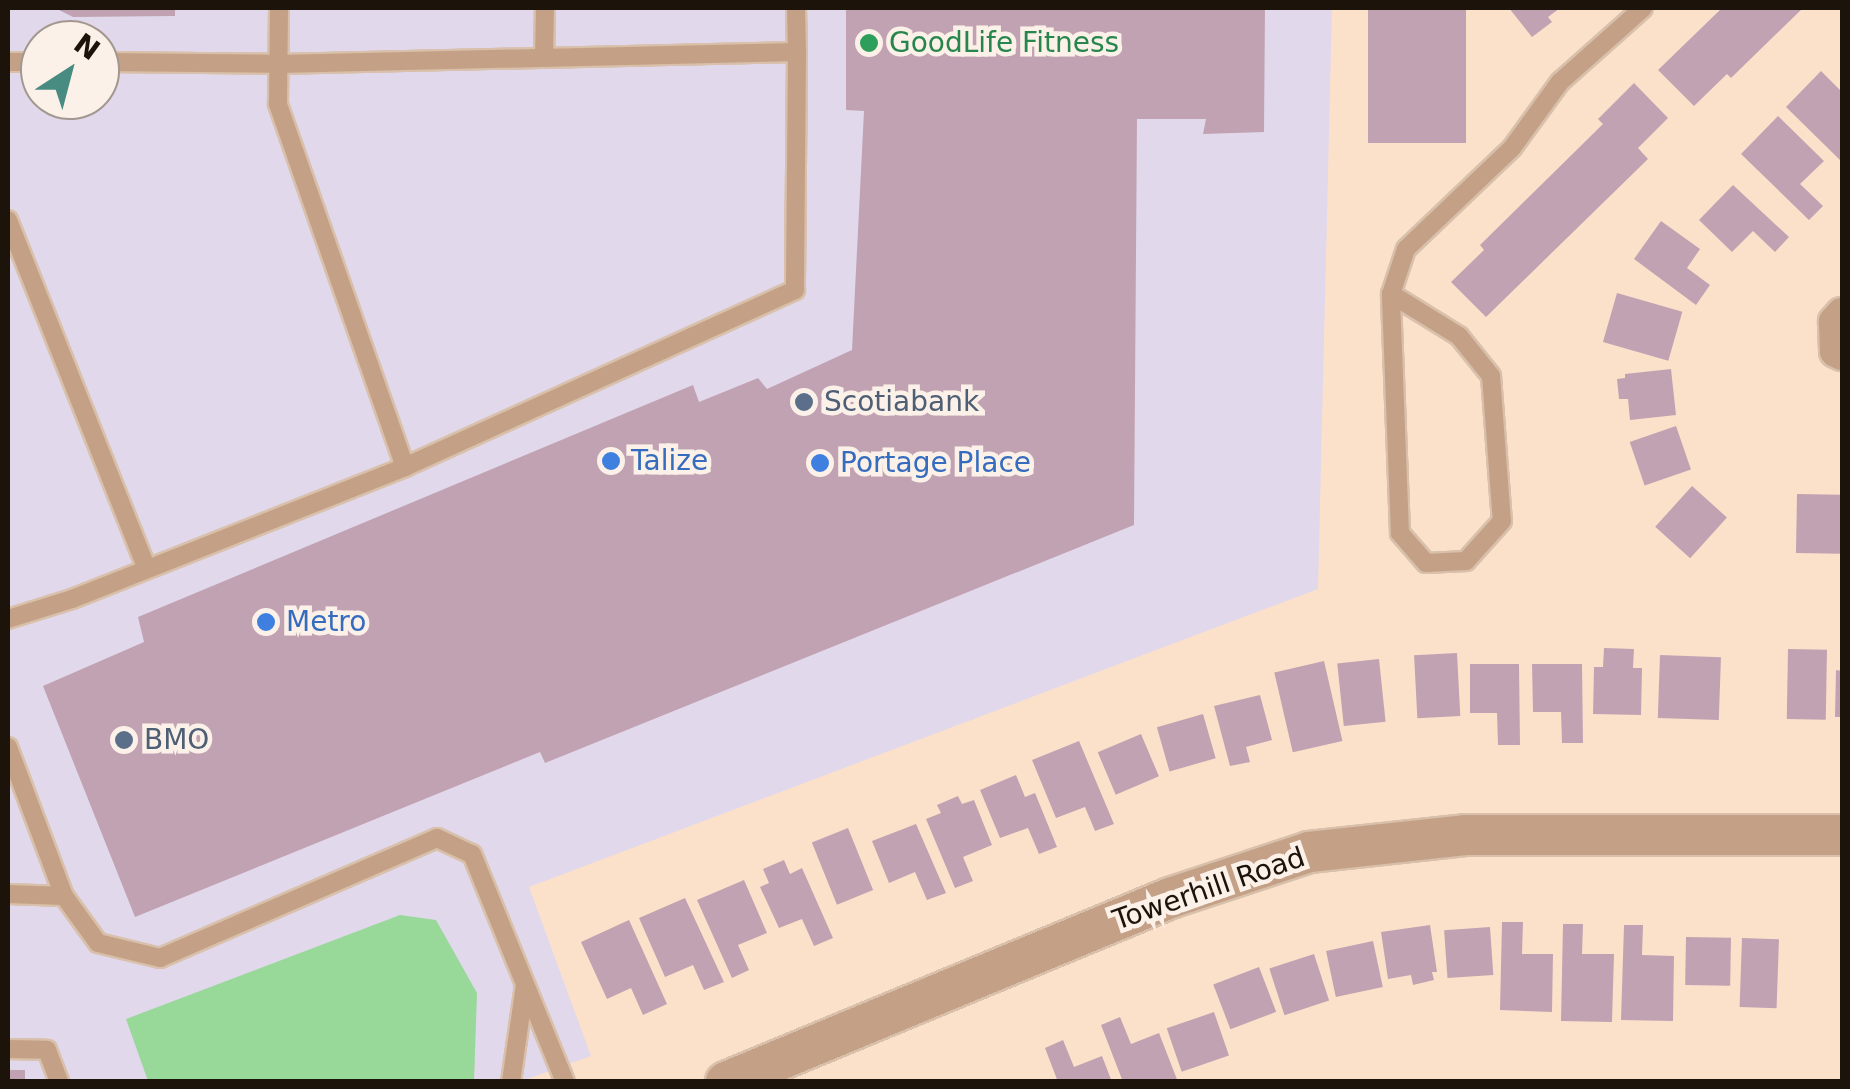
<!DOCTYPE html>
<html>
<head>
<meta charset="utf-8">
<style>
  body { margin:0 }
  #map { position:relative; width:1850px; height:1089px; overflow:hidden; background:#fce1ca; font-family:"DejaVu Sans",sans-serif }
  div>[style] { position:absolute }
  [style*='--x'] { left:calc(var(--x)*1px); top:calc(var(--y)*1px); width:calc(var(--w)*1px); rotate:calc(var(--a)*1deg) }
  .commercial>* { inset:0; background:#e1d8ec }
  .green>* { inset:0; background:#98d899 }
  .building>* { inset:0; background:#c1a2b2; transform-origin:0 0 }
  .roads { filter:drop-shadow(2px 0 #d8c0ab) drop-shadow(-2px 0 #d8c0ab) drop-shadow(0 2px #d8c0ab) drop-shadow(0 -2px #d8c0ab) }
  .service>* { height:18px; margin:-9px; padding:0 9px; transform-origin:9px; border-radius:9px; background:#c4a086 }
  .minor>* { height:32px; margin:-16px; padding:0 16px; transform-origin:16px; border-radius:16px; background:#c4a086 }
  .tertiary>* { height:40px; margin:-20px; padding:0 20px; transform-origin:20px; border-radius:20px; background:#c4a086 }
  .dots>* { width:28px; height:28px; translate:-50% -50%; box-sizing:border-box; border:5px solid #fcf1e8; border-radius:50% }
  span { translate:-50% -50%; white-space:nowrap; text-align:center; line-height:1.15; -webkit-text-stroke:9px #fcf1e8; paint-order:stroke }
  .leisure-label { font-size:28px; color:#27864d }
  .left { translate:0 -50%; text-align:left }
  .service-label { font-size:28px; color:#4e5e75 }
  .shop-label { font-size:28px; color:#366cbe }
  .street-label { font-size:28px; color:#1c130b }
  .frame { position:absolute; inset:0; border:10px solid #1c130b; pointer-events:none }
  .north { position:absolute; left:20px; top:20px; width:100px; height:100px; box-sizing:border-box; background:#fcf1e8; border:2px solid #a29890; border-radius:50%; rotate:36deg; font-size:28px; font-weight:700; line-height:40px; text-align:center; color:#1c130b }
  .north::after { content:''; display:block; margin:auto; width:35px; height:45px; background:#488c81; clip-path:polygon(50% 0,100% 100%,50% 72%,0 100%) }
</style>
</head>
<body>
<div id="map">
  <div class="commercial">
    <div style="clip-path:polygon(evenodd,8px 8px,1332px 8px,1318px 589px,529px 887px,591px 1056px,519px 1082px,8px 1081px,8px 8px,40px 40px,100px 40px,100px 100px,40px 100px,40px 40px)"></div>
  </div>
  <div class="green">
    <div style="clip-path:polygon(400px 915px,436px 920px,477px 993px,474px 1081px,148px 1081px,126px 1019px)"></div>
  </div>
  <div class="building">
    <div style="clip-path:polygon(55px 8px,175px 8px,175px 16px,73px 17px)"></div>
    <div style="clip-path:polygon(846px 8px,1265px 8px,1264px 132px,1203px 134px,1206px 119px,1137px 119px,1134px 525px,545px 763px,540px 752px,135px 917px,43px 686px,144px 642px,138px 617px,693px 385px,699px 402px,758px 378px,767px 389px,852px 350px,864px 111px,846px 110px)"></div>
    <div style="left:1368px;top:8px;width:98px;height:135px"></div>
    <div style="clip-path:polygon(1509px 8px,1560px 8px,1548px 17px,1552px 22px,1532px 37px)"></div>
    <div style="clip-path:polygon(1722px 8px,1803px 8px,1731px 78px,1727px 74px,1694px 106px,1658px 70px)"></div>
    <div style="clip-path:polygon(1821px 71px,1842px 92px,1842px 162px,1786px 107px)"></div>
    <div style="clip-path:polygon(1634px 83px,1668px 118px,1638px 148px,1648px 159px,1486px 317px,1451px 282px,1484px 250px,1480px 245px,1603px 124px,1598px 119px)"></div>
    <div style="clip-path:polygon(1778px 116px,1824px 161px,1800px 184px,1823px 206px,1809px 220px,1741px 154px)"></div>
    <div style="clip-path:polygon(1733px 185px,1789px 237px,1775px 252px,1753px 231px,1732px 252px,1699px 220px)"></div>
    <div style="clip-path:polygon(1661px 221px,1700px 249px,1687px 268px,1710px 285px,1696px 305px,1634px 259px)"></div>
    <div style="left:1617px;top:293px;width:68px;height:51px;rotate:16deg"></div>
    <div style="clip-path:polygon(1671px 369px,1676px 415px,1630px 420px,1628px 399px,1619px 399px,1617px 379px,1625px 378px,1625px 374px)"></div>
    <div style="left:1676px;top:426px;width:46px;height:49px;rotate:71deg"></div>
    <div style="left:1692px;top:486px;width:47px;height:55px;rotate:42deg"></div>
    <div style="left:1797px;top:494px;width:44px;height:59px;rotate:1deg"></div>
    <div style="clip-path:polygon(1604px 648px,1634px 649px,1633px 668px,1642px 668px,1641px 715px,1593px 714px,1594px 667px,1603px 667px)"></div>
    <div style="left:1788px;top:649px;width:39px;height:70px;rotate:1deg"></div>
    <div style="left:1457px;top:653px;width:63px;height:43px;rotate:87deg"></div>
    <div style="left:1660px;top:655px;width:61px;height:63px;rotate:2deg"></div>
    <div style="left:1379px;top:659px;width:63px;height:42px;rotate:84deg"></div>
    <div style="left:1324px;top:661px;width:82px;height:51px;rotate:77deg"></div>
    <div style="clip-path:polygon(1470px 664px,1519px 664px,1520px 745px,1498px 745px,1497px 713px,1470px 713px)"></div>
    <div style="clip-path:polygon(1532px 664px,1582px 664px,1583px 743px,1562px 743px,1561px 712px,1533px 712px)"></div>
    <div style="clip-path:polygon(1836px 670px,1842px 671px,1842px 717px,1835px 717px)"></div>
    <div style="clip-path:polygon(1260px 695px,1272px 740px,1246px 747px,1250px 762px,1230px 766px,1214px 706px)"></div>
    <div style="left:1203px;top:714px;width:46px;height:48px;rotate:74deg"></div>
    <div style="left:1141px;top:734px;width:46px;height:47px;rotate:67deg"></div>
    <div style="clip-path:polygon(1079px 741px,1114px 824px,1095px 831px,1085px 807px,1056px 818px,1032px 760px)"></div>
    <div style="clip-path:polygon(1016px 775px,1025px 797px,1035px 793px,1057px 847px,1039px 854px,1028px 828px,1000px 838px,980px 790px)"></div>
    <div style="clip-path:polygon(958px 796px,962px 804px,974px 800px,992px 845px,963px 857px,973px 881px,955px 888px,926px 819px,941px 813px,937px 805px)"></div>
    <div style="clip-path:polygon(916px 824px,946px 893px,927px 900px,915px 872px,889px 883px,872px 841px)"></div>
    <div style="left:848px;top:828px;width:67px;height:39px;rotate:68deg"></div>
    <div style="clip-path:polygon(784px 860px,790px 874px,802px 868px,833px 938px,814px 946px,802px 919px,779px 928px,760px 887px,769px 883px,763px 869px)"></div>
    <div style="clip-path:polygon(744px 880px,767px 933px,738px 945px,749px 970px,732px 978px,697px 900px)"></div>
    <div style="clip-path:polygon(685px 898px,724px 982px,704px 990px,693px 965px,665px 977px,639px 918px)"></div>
    <div style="clip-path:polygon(629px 920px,667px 1004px,643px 1015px,631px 988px,607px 999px,581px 942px)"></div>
    <div style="clip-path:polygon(1502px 922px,1523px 922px,1522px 954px,1553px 954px,1552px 1012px,1500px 1010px)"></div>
    <div style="clip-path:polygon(1563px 924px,1583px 924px,1582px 954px,1614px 954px,1612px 1022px,1561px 1021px)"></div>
    <div style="clip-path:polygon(1430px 925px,1437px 972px,1432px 972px,1434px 980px,1413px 985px,1411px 975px,1388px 979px,1381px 932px)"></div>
    <div style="clip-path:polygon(1624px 925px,1643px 925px,1642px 955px,1674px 956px,1673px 1021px,1621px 1020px)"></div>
    <div style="left:1490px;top:927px;width:48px;height:46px;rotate:86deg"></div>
    <div style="left:1686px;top:937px;width:45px;height:48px;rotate:1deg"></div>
    <div style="left:1742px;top:938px;width:37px;height:69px;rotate:2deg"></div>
    <div style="left:1373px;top:941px;width:47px;height:48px;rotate:78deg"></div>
    <div style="left:1314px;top:954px;width:49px;height:47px;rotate:72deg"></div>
    <div style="left:1259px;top:967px;width:48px;height:49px;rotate:69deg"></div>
    <div style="left:1214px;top:1012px;width:46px;height:50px;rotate:71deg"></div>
    <div style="clip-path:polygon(1120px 1017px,1131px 1044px,1159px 1033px,1178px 1082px,1123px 1082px,1101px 1025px)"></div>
    <div style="clip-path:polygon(1063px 1040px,1074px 1067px,1102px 1056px,1112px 1082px,1058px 1082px,1045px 1048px)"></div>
    <div style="left:8px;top:1070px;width:17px;height:12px"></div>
  </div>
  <div class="roads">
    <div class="service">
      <div style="--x:796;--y:8;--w:44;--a:88.7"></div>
      <div style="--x:544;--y:58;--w:50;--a:-88.9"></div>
      <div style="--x:8;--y:62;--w:32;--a:0"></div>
      <div style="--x:100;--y:62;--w:179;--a:0.6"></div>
      <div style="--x:279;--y:64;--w:518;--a:-1.33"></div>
      <div style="--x:797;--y:52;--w:238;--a:90.5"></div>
      <div style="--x:795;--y:290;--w:428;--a:155.6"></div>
      <div style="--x:8;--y:220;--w:373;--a:68.3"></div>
      <div style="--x:1391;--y:294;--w:80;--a:31.7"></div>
      <div style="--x:1459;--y:336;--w:51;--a:51.3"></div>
      <div style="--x:1491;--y:376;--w:145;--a:85.7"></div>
      <div style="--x:1502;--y:521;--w:54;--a:132"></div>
      <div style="--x:1466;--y:561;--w:40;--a:177.1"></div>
      <div style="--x:1426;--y:563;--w:40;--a:-131"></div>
      <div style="--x:1400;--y:533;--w:239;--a:-92.2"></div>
      <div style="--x:1391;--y:294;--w:47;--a:-71.6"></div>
      <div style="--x:1406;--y:249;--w:146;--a:-43.6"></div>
      <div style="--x:1512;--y:148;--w:82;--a:-54"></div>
      <div style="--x:1560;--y:82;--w:111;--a:-41.7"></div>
      <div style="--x:8;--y:619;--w:67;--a:-17.4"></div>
      <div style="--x:72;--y:599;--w:358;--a:-21.6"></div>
      <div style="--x:405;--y:467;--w:385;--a:-109.3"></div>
      <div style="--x:278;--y:104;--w:96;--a:-89.4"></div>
      <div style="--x:8;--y:747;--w:159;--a:69.4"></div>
      <div style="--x:64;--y:896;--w:58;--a:54.1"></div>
      <div style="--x:98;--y:943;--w:64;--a:13.6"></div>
      <div style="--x:160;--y:958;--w:302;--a:-23.4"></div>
      <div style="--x:437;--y:838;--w:38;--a:25"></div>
      <div style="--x:472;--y:854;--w:246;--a:67.8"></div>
      <div style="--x:8;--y:894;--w:56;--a:2"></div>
      <div style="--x:8;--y:1049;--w:39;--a:1"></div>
      <div style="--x:47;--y:1050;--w:34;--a:69"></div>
      <div style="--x:511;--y:1082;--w:98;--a:-81.8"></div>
    </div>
    <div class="minor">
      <div style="--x:1842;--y:314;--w:11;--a:131"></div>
      <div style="--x:1835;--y:322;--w:29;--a:88"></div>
      <div style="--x:1836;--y:351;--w:7;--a:27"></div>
    </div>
    <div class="tertiary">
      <div style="--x:726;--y:1082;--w:481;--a:-22.5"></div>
      <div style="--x:1170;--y:898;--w:146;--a:-18.3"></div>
      <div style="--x:1309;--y:852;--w:157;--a:-6.2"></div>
      <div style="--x:1465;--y:835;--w:377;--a:0"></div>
    </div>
  </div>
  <div class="dots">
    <div style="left:869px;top:43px;background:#2e9e5b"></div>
    <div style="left:804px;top:402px;background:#5c6f8a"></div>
    <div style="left:611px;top:461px;background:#3f7fe0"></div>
    <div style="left:820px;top:463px;background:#3f7fe0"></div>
    <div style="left:266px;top:622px;background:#3f7fe0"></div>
    <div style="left:124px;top:740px;background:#5c6f8a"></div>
  </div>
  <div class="leisure-label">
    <span class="left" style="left:889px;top:43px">GoodLife Fitness</span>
  </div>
  <div class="service-label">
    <span class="left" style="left:824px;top:402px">Scotiabank</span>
    <span class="left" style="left:144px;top:740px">BMO</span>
  </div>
  <div class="shop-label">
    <span class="left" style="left:631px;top:461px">Talize</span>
    <span class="left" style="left:840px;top:463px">Portage Place</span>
    <span class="left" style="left:286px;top:622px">Metro</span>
  </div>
  <div class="street-label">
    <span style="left:1209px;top:889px;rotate:-19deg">Towerhill Road</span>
  </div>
  <div class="frame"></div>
  <div class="north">N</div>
</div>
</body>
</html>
